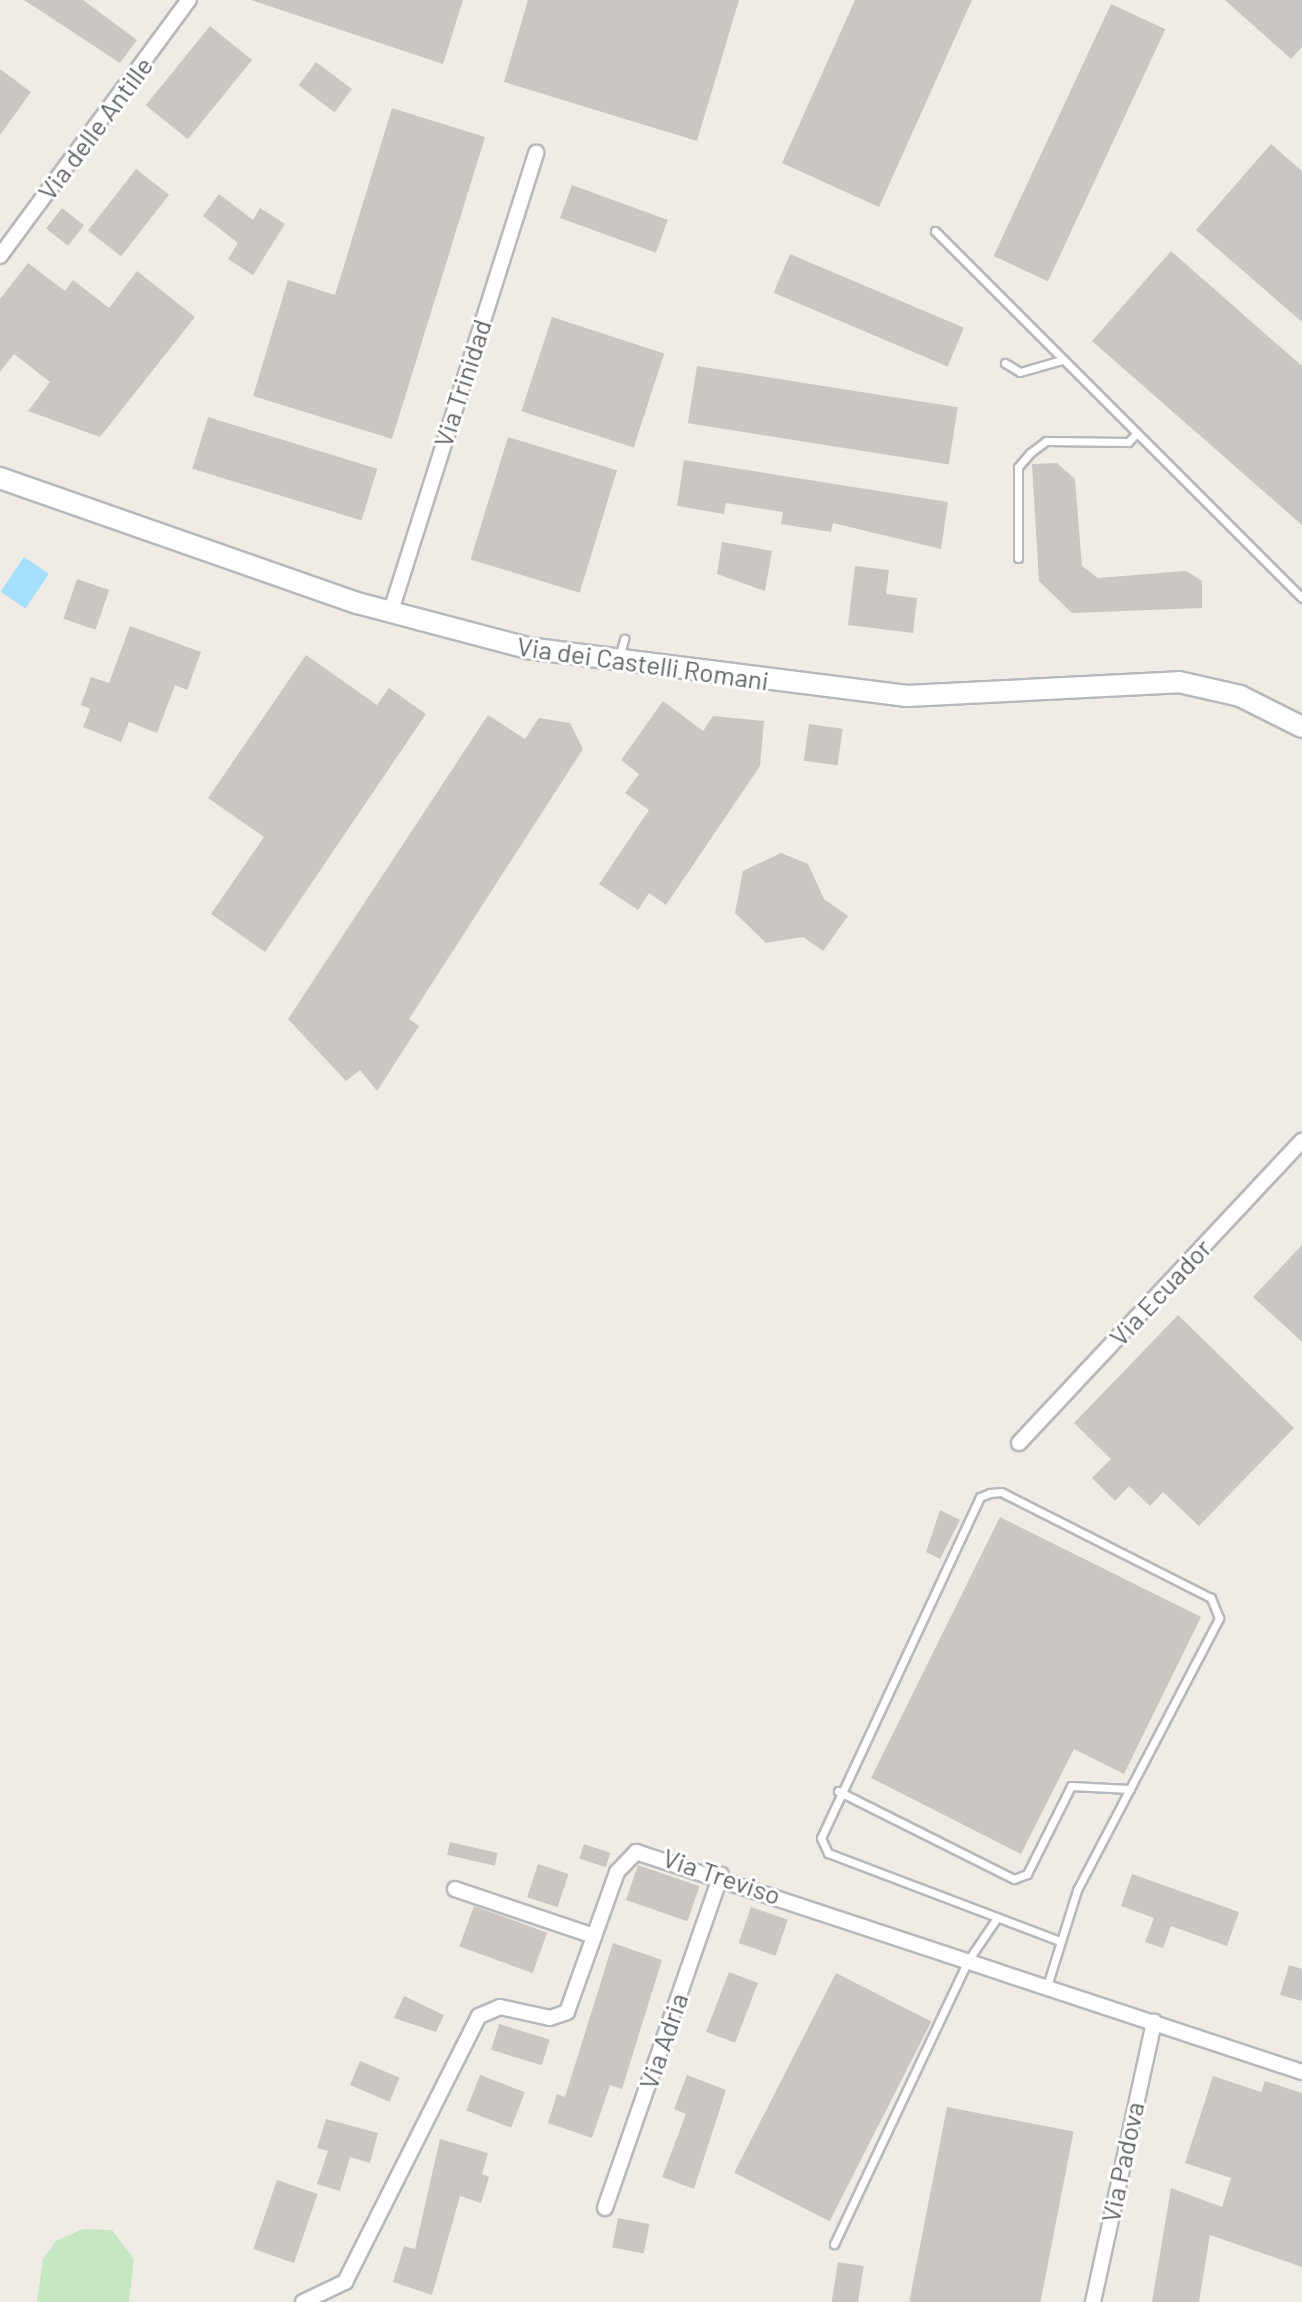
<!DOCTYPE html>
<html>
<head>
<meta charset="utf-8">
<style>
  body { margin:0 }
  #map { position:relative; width:1302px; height:2302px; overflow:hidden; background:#efece5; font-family:Barlow,sans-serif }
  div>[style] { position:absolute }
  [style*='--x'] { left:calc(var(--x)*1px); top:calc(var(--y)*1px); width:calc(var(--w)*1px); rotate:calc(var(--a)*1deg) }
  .green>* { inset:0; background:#c5e7c2 }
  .water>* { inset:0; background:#a6dfff; transform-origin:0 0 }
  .building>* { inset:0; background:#cac7c3; transform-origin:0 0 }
  .roads { filter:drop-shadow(2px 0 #b6b8bc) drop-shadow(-2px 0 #b6b8bc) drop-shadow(0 2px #b6b8bc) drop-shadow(0 -2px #b6b8bc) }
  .lane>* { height:7px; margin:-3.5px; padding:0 3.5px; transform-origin:3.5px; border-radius:3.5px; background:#fff }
  .street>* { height:14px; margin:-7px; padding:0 7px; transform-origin:7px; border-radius:7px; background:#fff }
  .secondary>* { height:20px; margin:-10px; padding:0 10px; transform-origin:10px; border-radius:10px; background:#fff }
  span { translate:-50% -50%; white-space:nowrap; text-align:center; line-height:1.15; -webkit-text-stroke:6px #fff; paint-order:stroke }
  .street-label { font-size:26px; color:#5d6266 }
</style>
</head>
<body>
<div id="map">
  <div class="green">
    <div style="clip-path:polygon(83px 2229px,112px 2230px,134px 2259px,129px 2302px,37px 2302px,43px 2259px,56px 2241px)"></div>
  </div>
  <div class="water">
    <div style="left:24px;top:557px;width:30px;height:42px;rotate:34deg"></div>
  </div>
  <div class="building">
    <div style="clip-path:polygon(24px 0,83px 0,137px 40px,120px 63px)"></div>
    <div style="clip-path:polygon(251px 0,463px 0,443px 64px)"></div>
    <div style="clip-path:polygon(528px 0,739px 0,697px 141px,504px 82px)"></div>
    <div style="clip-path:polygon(855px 0,972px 0,879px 207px,782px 163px)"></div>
    <div style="clip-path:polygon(1225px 0,1302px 0,1302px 47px,1291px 59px)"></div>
    <div style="left:1111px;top:4px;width:60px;height:278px;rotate:25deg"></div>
    <div style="left:210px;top:26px;width:54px;height:102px;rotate:39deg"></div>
    <div style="left:316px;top:62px;width:45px;height:29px;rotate:37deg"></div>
    <div style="clip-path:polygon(0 69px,31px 92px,0 135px)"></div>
    <div style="clip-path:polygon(392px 108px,485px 137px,392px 439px,253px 396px,288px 280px,335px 295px)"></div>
    <div style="clip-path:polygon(1271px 144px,1302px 171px,1302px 322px,1196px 230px)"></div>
    <div style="left:136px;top:169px;width:42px;height:78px;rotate:38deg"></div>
    <div style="left:572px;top:185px;width:102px;height:35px;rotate:20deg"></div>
    <div style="clip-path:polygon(219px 194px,253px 220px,260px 208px,285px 224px,253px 275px,228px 259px,238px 243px,203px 216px)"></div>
    <div style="left:62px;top:208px;width:28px;height:26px;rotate:38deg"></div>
    <div style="clip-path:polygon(1171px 251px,1302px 366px,1302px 525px,1092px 341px)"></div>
    <div style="left:790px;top:254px;width:189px;height:42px;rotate:23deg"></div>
    <div style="clip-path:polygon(28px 263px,65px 291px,73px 280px,109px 308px,137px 271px,195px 317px,100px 437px,28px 411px,50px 382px,14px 354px,0 372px,0 299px)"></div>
    <div style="left:552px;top:317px;width:118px;height:99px;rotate:18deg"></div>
    <div style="left:697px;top:366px;width:264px;height:58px;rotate:9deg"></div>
    <div style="left:208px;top:417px;width:177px;height:54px;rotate:17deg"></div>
    <div style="left:508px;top:437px;width:114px;height:128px;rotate:17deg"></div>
    <div style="clip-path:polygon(684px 460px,948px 502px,941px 549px,833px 523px,831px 532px,781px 524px,783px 512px,726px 503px,724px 514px,677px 506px)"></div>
    <div style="clip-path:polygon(1057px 463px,1075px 479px,1082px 566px,1098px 578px,1186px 571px,1202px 581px,1202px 608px,1072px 613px,1039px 581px,1032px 464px)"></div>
    <div style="clip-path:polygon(722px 542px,772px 551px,765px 591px,717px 574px)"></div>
    <div style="clip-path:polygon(855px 566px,889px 570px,886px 594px,917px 598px,913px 633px,848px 625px)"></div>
    <div style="left:77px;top:579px;width:34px;height:42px;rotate:19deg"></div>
    <div style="clip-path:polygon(130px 626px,201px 652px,187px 690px,175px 685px,157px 733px,129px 722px,121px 742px,83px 727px,90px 709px,81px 705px,91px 677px,109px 683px)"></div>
    <div style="clip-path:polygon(306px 655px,377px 705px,389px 688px,426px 714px,265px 952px,211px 914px,264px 837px,208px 798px)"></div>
    <div style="clip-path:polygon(663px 701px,703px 731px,713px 716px,764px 721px,760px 766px,666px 905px,649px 893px,638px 910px,599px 884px,649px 810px,625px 793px,639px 774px,621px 760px)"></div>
    <div style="clip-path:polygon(488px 715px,525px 739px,539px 718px,570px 723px,583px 749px,409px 1019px,419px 1026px,377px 1091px,360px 1070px,346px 1081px,288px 1019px)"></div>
    <div style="left:809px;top:724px;width:34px;height:37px;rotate:8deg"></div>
    <div style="clip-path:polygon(781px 853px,808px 864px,824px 899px,848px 916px,823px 951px,803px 937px,766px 943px,735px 913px,743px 871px)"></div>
    <div style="clip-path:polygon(1302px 1245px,1302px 1342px,1253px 1297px)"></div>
    <div style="clip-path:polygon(1178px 1315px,1294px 1428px,1199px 1526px,1163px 1492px,1150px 1506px,1129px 1486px,1115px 1501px,1092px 1478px,1111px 1459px,1074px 1423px)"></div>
    <div style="clip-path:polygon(940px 1510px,960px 1520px,940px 1559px,926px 1552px)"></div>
    <div style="clip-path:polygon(1000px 1517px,1201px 1617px,1124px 1774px,1074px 1749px,1021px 1854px,871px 1778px)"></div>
    <div style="left:450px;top:1842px;width:49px;height:13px;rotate:13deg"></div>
    <div style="left:584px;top:1844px;width:28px;height:15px;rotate:19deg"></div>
    <div style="left:538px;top:1864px;width:32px;height:35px;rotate:18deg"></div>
    <div style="left:638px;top:1865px;width:65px;height:37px;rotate:19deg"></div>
    <div style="clip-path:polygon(1132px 1874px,1239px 1912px,1227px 1946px,1171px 1926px,1163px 1948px,1145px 1942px,1154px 1918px,1121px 1906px)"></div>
    <div style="left:474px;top:1906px;width:78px;height:43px;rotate:20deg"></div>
    <div style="left:751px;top:1907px;width:39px;height:38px;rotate:19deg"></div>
    <div style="clip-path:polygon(613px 1943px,662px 1960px,622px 2089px,610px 2085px,592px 2138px,548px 2123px,557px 2094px,565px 2097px)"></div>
    <div style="clip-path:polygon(1289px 1965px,1302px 1969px,1302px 2001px,1280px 1995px)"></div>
    <div style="left:729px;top:1972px;width:31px;height:64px;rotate:21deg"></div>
    <div style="left:836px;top:1973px;width:107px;height:224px;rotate:27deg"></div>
    <div style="clip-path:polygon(404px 1996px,444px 2015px,436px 2032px,394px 2018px)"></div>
    <div style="left:499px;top:2024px;width:53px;height:27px;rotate:17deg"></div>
    <div style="left:360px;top:2061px;width:43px;height:26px;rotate:23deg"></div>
    <div style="left:480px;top:2075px;width:48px;height:38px;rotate:21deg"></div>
    <div style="clip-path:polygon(687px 2075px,726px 2090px,694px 2189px,662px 2177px,686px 2114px,674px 2109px)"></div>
    <div style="clip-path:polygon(1213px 2076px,1261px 2092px,1265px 2081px,1302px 2093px,1302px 2267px,1210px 2235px,1199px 2302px,1152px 2302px,1171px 2188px,1222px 2207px,1231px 2178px,1185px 2163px)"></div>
    <div style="left:947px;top:2107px;width:129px;height:198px;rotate:11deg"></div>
    <div style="clip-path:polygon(326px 2119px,378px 2133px,370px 2163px,350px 2157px,340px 2191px,317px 2184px,328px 2151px,317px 2148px)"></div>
    <div style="clip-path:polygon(440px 2139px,488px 2153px,482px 2174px,489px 2177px,481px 2203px,460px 2196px,432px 2295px,393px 2282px,404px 2246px,415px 2249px)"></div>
    <div style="left:277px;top:2180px;width:43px;height:73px;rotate:19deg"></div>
    <div style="left:618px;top:2218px;width:32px;height:30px;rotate:11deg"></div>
    <div style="left:838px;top:2262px;width:26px;height:40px;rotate:9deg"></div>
  </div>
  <div class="roads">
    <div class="lane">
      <div style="--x:935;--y:231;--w:519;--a:45"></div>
      <div style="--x:1005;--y:363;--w:17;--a:31"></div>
      <div style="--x:1020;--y:372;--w:44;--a:-15.9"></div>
      <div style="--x:1018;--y:558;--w:91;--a:-90"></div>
      <div style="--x:1018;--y:467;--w:18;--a:-49"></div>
      <div style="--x:1030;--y:453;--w:20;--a:-37"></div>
      <div style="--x:1046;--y:441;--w:82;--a:0.7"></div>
      <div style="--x:1128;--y:442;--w:11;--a:-45"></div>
      <div style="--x:619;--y:657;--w:19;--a:-74"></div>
      <div style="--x:838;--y:1791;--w:197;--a:26.6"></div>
      <div style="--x:1014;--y:1879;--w:14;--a:-21"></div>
      <div style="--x:1027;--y:1874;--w:98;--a:-63.4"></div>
      <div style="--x:1071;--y:1786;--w:59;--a:2.9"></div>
      <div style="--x:1047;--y:1986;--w:101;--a:-72.6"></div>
      <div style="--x:1077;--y:1890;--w:307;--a:-62.4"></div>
      <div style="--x:1219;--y:1618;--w:22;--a:-112"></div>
      <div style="--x:1211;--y:1598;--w:235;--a:-153.2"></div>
      <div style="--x:1001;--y:1492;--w:11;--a:175"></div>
      <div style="--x:990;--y:1493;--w:11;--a:158"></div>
      <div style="--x:980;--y:1497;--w:376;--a:115"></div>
      <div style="--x:821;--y:1838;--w:17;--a:65"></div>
      <div style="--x:828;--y:1853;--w:248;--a:20.8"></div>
      <div style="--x:834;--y:2244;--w:315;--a:-64.7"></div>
      <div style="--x:969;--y:1959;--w:50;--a:-55.7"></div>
    </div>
    <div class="street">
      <div style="--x:0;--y:256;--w:318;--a:-53.6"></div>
      <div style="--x:390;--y:614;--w:484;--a:-72.4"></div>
      <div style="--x:1019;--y:1443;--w:414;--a:-46.9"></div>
      <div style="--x:455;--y:1889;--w:147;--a:18.7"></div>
      <div style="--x:605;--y:2208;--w:353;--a:-70.8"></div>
      <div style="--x:303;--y:2302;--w:47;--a:-25.5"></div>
      <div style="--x:345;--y:2282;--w:298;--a:-63.3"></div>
      <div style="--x:479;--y:2016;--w:23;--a:-23"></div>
      <div style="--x:500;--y:2007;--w:51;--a:12.4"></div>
      <div style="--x:550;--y:2018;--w:18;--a:-19"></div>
      <div style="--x:567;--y:2012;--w:149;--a:-70.3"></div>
      <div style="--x:617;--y:1872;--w:28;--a:-46"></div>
      <div style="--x:636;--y:1852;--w:701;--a:18.28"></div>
      <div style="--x:1093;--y:2302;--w:287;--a:-77.7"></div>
    </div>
    <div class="secondary">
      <div style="--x:0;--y:478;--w:378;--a:19.3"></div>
      <div style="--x:357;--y:603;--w:176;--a:14.8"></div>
      <div style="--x:527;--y:648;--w:383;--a:7.2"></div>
      <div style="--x:907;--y:696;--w:272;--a:-2.9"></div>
      <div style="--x:1179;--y:682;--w:63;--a:12.9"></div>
      <div style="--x:1240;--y:696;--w:69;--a:26.6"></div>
    </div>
  </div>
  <div class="street-label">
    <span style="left:95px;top:128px;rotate:-53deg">Via delle Antille</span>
    <span style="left:462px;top:383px;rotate:-72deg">Via Trinidad</span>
    <span style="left:643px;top:663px;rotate:8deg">Via dei Castelli Romani</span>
    <span style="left:1160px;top:1292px;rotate:-47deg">Via Ecuador</span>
    <span style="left:722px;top:1876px;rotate:19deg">Via Treviso</span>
    <span style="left:663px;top:2041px;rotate:-71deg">Via Adria</span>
    <span style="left:1122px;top:2162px;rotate:-78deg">Via Padova</span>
  </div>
</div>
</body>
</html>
